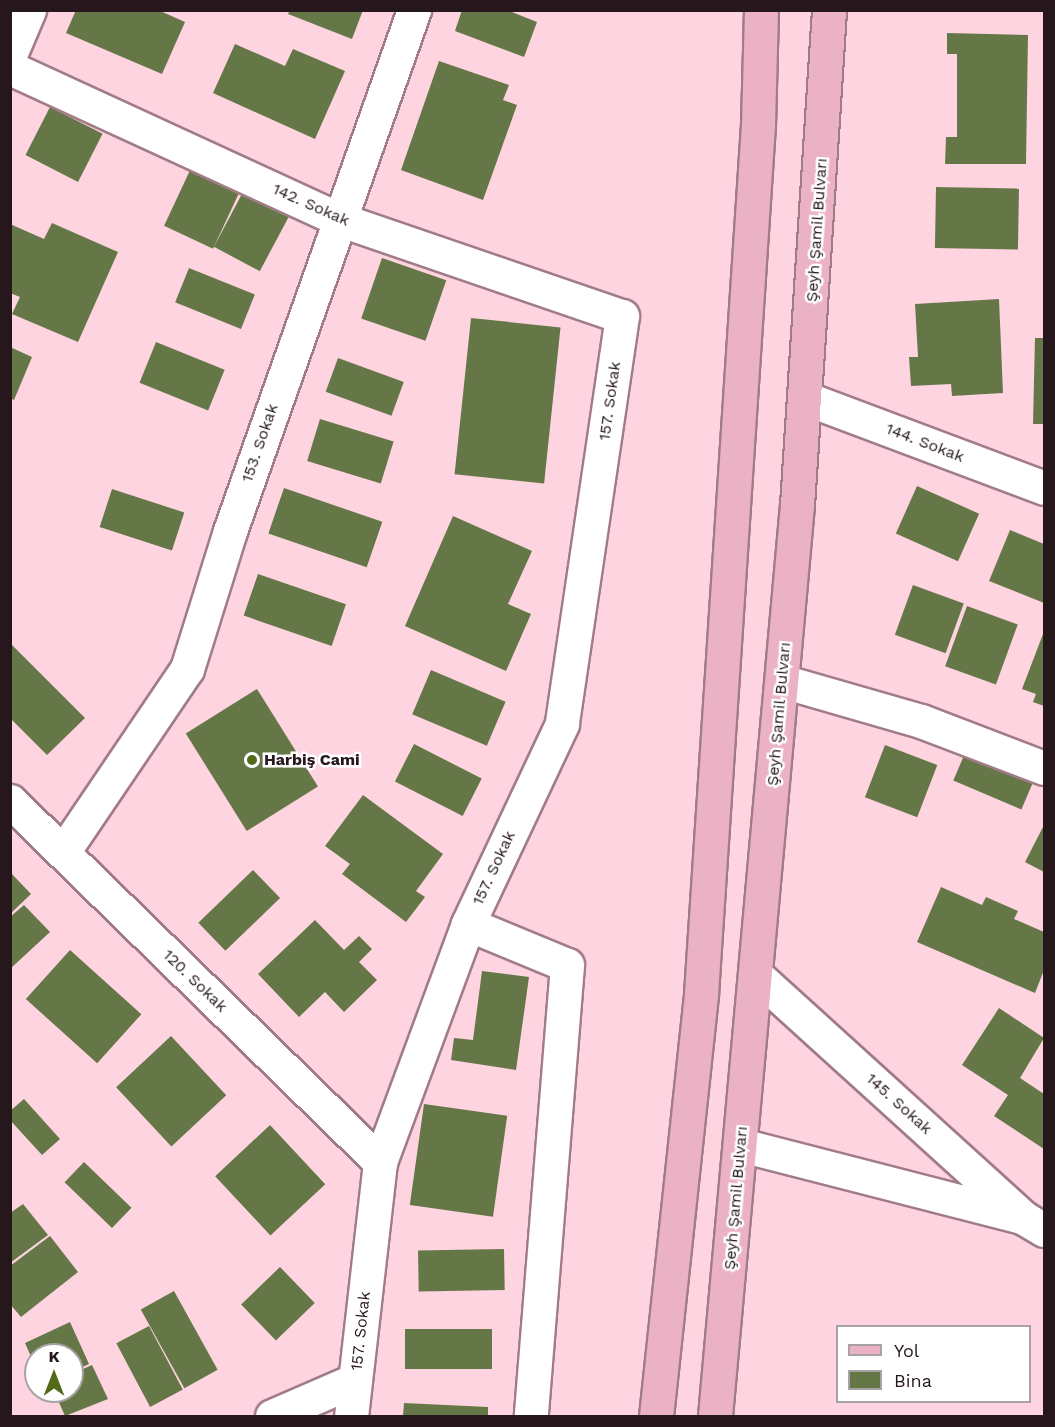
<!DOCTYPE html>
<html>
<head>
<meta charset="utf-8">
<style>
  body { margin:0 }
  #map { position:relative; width:1055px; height:1427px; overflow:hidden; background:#fdd4e0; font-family:"Work Sans",sans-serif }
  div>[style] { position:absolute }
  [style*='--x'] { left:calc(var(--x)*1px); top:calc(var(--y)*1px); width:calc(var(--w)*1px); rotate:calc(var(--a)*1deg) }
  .building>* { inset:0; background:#667747; transform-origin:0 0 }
  .roads { filter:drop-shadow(2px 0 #a17c87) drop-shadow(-2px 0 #a17c87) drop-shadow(0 2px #a17c87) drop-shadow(0 -2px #a17c87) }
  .minor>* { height:33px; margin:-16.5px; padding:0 16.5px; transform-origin:16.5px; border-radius:16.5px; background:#fff }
  .major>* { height:33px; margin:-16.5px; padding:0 16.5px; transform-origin:16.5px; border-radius:16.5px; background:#ebb1c5 }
  .dots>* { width:16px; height:16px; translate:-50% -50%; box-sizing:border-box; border:3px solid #fff; border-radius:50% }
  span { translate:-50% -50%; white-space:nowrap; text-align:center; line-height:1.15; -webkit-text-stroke:5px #fff; paint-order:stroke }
  .street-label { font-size:16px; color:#26171c }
  .poi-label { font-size:16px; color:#26171c; font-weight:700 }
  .left { translate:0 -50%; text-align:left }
  .frame { position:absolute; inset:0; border:12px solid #26171c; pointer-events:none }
  .legend { position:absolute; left:836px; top:1325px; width:195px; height:78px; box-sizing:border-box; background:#fff; border:2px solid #a8a2a4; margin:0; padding:8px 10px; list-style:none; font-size:18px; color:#26171c }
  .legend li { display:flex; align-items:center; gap:12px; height:30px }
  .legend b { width:30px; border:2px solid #a8a2a4 }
  .north { position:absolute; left:24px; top:1343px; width:60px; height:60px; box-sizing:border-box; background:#fff; border:2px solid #a8a2a4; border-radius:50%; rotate:0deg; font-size:16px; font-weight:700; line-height:24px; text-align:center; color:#26171c }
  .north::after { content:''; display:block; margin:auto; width:21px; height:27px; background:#536a1b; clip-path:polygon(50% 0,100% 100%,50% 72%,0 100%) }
</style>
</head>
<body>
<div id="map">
  <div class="building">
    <div style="clip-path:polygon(76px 10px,158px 10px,185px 22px,162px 74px,66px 33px)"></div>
    <div style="clip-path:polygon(290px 10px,363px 10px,352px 39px,288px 14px)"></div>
    <div style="clip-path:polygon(462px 10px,507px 10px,537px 22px,524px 57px,455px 31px)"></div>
    <div style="clip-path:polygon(947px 33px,1028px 35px,1026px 164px,945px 164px,946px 137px,957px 137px,957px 54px,947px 54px)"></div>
    <div style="clip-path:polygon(235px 44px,285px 66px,293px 49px,345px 71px,315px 139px,213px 93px)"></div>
    <div style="clip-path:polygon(439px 61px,509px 85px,503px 100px,517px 105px,483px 200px,401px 170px)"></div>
    <div style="left:50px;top:107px;width:59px;height:54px;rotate:27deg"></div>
    <div style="left:192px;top:166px;width:54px;height:66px;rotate:25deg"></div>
    <div style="left:936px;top:187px;width:83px;height:61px;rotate:1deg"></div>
    <div style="left:243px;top:192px;width:52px;height:62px;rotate:28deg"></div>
    <div style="clip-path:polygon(52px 223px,118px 252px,78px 342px,12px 314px,20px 297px,10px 293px,10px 224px,44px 239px)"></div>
    <div style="left:382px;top:258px;width:68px;height:64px;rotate:19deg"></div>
    <div style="left:189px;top:268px;width:71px;height:37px;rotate:22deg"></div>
    <div style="clip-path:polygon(999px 299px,1003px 393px,952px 396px,951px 384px,911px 386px,909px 357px,918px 357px,915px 304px)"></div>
    <div style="left:471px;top:318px;width:90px;height:157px;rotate:6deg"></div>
    <div style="clip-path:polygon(1035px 338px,1044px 338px,1044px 424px,1033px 424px)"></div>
    <div style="left:156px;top:342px;width:74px;height:44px;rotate:22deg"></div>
    <div style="clip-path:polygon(10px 347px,32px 357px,14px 400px,10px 398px)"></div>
    <div style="left:338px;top:358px;width:70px;height:36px;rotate:20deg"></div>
    <div style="left:320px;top:419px;width:77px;height:44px;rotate:17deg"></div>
    <div style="left:917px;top:486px;width:68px;height:52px;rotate:24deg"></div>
    <div style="left:284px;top:488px;width:104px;height:48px;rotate:19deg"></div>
    <div style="left:112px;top:489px;width:76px;height:40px;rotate:18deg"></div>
    <div style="clip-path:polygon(453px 516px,532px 551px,508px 604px,531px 614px,506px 671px,405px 626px)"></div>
    <div style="clip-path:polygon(1010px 530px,1044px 544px,1044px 603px,989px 581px)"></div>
    <div style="left:258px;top:574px;width:93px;height:44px;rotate:19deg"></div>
    <div style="left:913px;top:585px;width:54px;height:53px;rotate:20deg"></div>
    <div style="left:967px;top:606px;width:54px;height:64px;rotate:20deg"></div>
    <div style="clip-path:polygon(1043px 634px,1044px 635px,1044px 706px,1033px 702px,1036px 694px,1022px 689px)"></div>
    <div style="clip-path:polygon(10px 643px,85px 718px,47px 755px,10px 718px)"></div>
    <div style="left:431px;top:670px;width:81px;height:48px;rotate:23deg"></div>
    <div style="left:257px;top:689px;width:115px;height:84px;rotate:58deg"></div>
    <div style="left:414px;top:744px;width:76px;height:42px;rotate:27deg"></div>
    <div style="left:885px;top:745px;width:56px;height:56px;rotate:21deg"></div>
    <div style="left:965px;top:753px;width:74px;height:30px;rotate:23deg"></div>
    <div style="clip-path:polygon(363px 795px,443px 854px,416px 891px,425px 897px,406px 922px,342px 874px,350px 864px,325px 846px)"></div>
    <div style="clip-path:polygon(1044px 825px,1044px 872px,1025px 862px)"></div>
    <div style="left:253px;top:870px;width:39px;height:76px;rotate:46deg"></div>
    <div style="clip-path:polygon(10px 872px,31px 894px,10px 914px)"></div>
    <div style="clip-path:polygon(941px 887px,982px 905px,986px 897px,1018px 911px,1014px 919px,1044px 932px,1044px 970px,1035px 993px,917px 942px)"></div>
    <div style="clip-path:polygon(24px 905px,50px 932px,10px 969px,10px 917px)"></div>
    <div style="clip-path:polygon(315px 920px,344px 950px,359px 936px,372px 949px,359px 962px,377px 980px,344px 1012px,325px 992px,299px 1017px,258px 974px)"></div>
    <div style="left:70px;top:950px;width:96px;height:66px;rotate:42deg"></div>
    <div style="clip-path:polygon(482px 971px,529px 977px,516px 1070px,451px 1060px,454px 1038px,473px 1040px)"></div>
    <div style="clip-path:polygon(999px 1008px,1044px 1038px,1020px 1078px,1044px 1094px,1044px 1149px,994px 1116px,1008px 1095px,962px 1065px)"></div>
    <div style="left:171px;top:1036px;width:81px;height:75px;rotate:47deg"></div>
    <div style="clip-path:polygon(24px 1099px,60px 1139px,42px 1155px,10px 1120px,10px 1111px)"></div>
    <div style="left:424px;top:1104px;width:84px;height:102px;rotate:8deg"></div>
    <div style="left:270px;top:1125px;width:81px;height:75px;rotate:47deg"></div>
    <div style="left:84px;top:1162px;width:66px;height:28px;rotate:44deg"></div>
    <div style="clip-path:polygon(23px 1204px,48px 1235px,10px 1263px,10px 1213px)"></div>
    <div style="clip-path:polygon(50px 1236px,78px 1272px,21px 1317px,10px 1304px,10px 1266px)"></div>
    <div style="left:504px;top:1249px;width:41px;height:86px;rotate:89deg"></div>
    <div style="left:280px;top:1267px;width:50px;height:54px;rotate:46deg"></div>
    <div style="left:174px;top:1291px;width:90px;height:38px;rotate:61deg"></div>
    <div style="clip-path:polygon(70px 1322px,89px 1364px,72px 1372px,72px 1355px,36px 1355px,36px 1368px,25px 1343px)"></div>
    <div style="left:149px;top:1326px;width:72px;height:37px;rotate:62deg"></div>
    <div style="left:492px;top:1329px;width:40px;height:87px;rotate:90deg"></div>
    <div style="clip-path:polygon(92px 1365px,108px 1399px,65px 1416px,54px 1391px,72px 1391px,72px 1374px)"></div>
    <div style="clip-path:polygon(404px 1403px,488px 1407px,488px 1416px,403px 1416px)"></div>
  </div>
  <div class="roads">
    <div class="minor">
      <div style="--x:10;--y:55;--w:49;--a:-67.1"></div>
      <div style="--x:10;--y:68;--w:361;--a:24.7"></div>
      <div style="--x:338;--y:219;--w:300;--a:18.9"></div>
      <div style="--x:622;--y:316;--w:412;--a:98.4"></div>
      <div style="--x:562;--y:724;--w:221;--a:115.2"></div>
      <div style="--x:468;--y:924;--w:254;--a:110.3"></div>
      <div style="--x:380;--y:1162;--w:256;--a:96.5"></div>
      <div style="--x:805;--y:398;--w:255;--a:20.6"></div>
      <div style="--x:782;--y:681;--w:145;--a:16.1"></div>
      <div style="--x:921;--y:721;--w:132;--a:20.9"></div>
      <div style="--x:10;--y:801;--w:517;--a:44.29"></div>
      <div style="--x:63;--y:852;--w:221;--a:-55.9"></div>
      <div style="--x:187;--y:669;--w:145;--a:-72.7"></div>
      <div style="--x:230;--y:531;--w:553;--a:-70.55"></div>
      <div style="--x:468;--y:924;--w:107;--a:22.5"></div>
      <div style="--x:567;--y:965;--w:452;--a:94.6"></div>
      <div style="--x:756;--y:975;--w:362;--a:42.2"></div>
      <div style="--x:1024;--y:1218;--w:23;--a:31"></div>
      <div style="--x:741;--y:1145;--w:289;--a:14.4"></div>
      <div style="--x:272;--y:1416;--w:90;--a:-23.4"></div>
    </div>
    <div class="major">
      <div style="--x:656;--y:1416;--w:424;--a:-83.9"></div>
      <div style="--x:701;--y:994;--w:871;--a:-86.25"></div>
      <div style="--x:758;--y:125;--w:115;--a:-88.5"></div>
      <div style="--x:715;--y:1416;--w:915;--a:-84.86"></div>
      <div style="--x:797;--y:505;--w:496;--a:-86.3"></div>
    </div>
  </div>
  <div class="dots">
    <div style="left:252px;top:760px;background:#536a1b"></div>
  </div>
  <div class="street-label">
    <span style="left:311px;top:205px;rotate:24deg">142. Sokak</span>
    <span style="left:817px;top:230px;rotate:-86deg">Şeyh Şamil Bulvarı</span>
    <span style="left:610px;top:401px;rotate:-82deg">157. Sokak</span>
    <span style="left:260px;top:443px;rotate:-71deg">153. Sokak</span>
    <span style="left:925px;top:443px;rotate:21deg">144. Sokak</span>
    <span style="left:779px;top:714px;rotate:-85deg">Şeyh Şamil Bulvarı</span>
    <span style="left:494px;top:868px;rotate:-65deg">157. Sokak</span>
    <span style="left:195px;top:981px;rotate:44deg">120. Sokak</span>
    <span style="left:899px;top:1104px;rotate:42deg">145. Sokak</span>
    <span style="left:736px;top:1198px;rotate:-85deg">Şeyh Şamil Bulvarı</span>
    <span style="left:361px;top:1331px;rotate:-84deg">157. Sokak</span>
  </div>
  <div class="poi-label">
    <span class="left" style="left:264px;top:760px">Harbiş Cami</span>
  </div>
  <div class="frame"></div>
  <ul class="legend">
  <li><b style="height:8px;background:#ebb1c5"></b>Yol</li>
  <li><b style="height:16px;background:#667747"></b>Bina</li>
  </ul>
  <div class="north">K</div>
</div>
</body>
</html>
